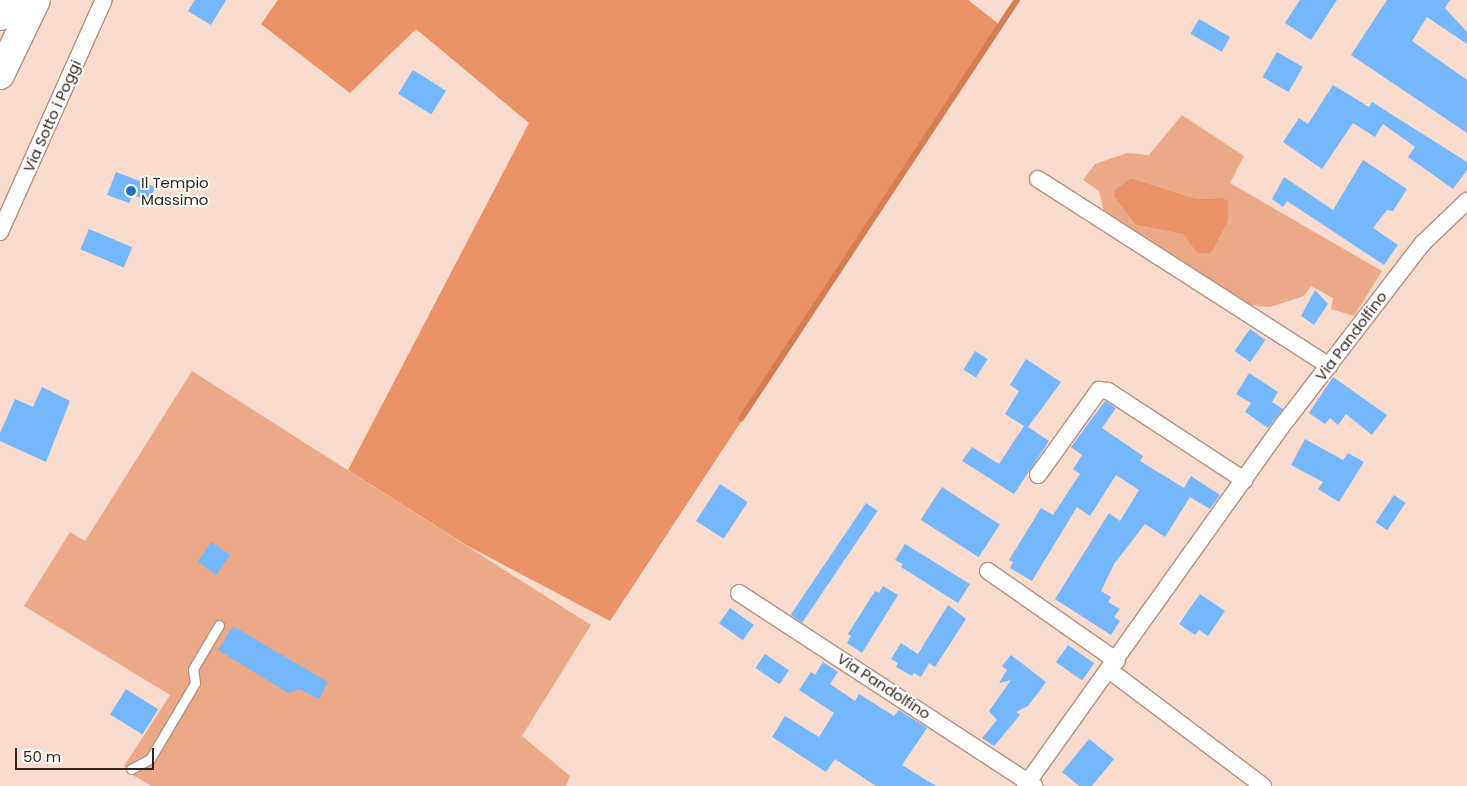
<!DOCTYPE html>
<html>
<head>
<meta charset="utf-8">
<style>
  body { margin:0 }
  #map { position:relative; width:1467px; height:786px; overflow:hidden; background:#fadcce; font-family:Poppins,sans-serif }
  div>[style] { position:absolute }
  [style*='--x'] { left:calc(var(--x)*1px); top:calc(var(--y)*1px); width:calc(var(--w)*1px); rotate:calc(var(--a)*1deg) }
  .green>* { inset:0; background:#eca988 }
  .forest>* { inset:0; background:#e99267 }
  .stream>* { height:5.5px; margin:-2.75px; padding:0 2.75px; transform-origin:2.75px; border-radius:2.75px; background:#d37e53 }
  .building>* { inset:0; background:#74b7fc; transform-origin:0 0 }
  .roads { filter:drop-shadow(1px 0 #b49180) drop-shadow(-1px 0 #b49180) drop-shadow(0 1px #b49180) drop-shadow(0 -1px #b49180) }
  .lane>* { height:9px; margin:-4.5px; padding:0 4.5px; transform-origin:4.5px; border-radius:4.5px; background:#fff }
  .street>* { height:16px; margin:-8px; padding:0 8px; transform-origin:8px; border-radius:8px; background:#fff }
  .highway>* { height:28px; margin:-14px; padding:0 14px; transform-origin:14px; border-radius:14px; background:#fff }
  .dots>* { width:14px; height:14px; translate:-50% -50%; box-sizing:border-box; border:2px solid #fff; border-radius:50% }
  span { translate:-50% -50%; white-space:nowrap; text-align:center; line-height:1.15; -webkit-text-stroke:4px #fff; paint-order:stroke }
  .street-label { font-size:15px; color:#33251e }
  .poi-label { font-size:15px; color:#33251e }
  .left { translate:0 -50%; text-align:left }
  .scale { position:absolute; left:15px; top:748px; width:139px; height:22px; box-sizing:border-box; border:2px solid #33251e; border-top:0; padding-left:6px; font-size:15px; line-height:18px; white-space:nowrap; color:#33251e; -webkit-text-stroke:4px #fff; paint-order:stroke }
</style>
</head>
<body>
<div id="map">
  <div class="green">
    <div style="clip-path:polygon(evenodd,1182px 115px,1244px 156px,1230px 183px,1382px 271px,1354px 316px,1331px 309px,1333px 298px,1311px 286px,1304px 296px,1270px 307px,1251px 305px,1105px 216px,1099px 191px,1083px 180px,1095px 164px,1127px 153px,1149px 155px,1182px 115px,1131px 178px,1197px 199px,1222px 198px,1227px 201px,1228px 221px,1213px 250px,1208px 254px,1197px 253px,1183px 234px,1136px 225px,1119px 187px,1131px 178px)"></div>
    <div style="clip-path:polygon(192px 371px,591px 625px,522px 736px,570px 776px,566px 786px,151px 786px,131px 774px,124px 766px,170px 695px,24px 606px,70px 532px,85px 541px)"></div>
  </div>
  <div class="forest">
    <div style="clip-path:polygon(278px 0,968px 0,1001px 26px,610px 621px,466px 545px,348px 470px,529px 123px,416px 29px,350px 93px,261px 24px)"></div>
    <div style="clip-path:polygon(1131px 178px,1197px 199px,1222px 198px,1228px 201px,1228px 221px,1213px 250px,1209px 254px,1197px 253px,1183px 234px,1136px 225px,1114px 196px,1115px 190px)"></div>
  </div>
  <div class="stream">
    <div style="--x:741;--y:419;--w:502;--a:-56.63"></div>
  </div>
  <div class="building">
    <div style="clip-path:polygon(195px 0,226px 0,211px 25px,188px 11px)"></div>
    <div style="clip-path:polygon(1300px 0,1337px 0,1311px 40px,1285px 23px)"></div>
    <div style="clip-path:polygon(1387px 0,1450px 0,1445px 8px,1467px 32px,1467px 44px,1427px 17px,1412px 41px,1467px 80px,1467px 133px,1351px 55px)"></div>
    <div style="left:1199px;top:19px;width:36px;height:17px;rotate:30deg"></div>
    <div style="left:1277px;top:52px;width:30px;height:29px;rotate:30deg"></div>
    <div style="left:413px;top:70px;width:39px;height:28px;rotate:32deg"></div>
    <div style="clip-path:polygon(1333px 85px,1369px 107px,1372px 102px,1467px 162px,1467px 170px,1453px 189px,1408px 157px,1415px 147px,1383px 124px,1375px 137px,1353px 123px,1322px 169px,1283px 142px,1299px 118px,1308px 124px)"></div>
    <div style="clip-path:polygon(1363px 160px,1407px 189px,1393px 211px,1387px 210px,1373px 228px,1398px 245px,1384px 265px,1287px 201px,1283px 207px,1272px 199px,1284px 177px,1333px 210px)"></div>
    <div style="clip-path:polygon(116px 172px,155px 187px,149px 201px,133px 195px,129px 203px,107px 195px)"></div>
    <div style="left:89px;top:229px;width:47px;height:22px;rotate:23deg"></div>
    <div style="clip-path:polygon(1315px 290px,1328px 304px,1314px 325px,1301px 316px)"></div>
    <div style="left:1250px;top:329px;width:19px;height:27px;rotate:35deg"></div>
    <div style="left:975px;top:351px;width:15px;height:22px;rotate:32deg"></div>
    <div style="clip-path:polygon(1026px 359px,1061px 382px,1028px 427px,1049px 441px,1014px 494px,962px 461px,972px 447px,999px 464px,1024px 426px,1005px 414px,1019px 391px,1010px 385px)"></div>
    <div style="clip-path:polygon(1249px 373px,1278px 392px,1272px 402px,1283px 409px,1268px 428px,1245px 412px,1251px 403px,1236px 394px)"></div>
    <div style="clip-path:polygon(1333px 377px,1387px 415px,1372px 435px,1346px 414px,1338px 425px,1330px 418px,1325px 424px,1309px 413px)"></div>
    <div style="clip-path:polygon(42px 387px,70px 401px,46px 462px,0 441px,0 433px,15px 399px,33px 407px)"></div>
    <div style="clip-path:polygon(1105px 401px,1116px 408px,1102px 428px,1143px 456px,1140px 461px,1184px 488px,1191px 476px,1220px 495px,1210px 509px,1190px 497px,1165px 537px,1145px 524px,1114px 564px,1101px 591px,1111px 597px,1108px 602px,1120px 609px,1114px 617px,1120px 621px,1111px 635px,1055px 599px,1109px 513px,1120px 521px,1139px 490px,1116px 475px,1090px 516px,1077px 507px,1032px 581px,1010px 568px,1013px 562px,1009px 560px,1041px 508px,1053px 515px,1080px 474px,1073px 469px,1082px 455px,1071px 447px)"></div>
    <div style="clip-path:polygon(1305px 439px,1343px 460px,1348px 453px,1364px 462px,1339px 502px,1318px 489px,1323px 482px,1291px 465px)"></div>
    <div style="left:720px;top:484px;width:33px;height:44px;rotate:33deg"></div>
    <div style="left:942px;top:487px;width:69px;height:39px;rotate:33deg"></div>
    <div style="left:1394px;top:495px;width:14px;height:33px;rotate:34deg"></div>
    <div style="left:866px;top:503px;width:14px;height:135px;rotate:34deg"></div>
    <div style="left:211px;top:542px;width:23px;height:24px;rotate:34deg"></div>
    <div style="clip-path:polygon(905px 544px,970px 584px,958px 603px,901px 567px,903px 564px,895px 560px)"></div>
    <div style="clip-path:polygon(883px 586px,898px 595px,862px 653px,847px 643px,851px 636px,848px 634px,875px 591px,879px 593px)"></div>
    <div style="clip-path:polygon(1200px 594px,1225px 611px,1208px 636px,1199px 630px,1195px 635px,1179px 624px)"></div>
    <div style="clip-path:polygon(948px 605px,966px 619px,935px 667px,929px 663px,921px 677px,914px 673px,912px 676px,896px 667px,898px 663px,891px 659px,901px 643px,918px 654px)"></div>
    <div style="left:730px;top:608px;width:29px;height:19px;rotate:35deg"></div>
    <div style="clip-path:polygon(233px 626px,328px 682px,319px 699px,299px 689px,288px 693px,218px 650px)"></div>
    <div style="left:1068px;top:645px;width:32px;height:21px;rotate:35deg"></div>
    <div style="left:765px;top:654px;width:29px;height:17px;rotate:34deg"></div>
    <div style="clip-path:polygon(1011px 655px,1046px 682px,1028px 706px,1016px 712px,1020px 715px,994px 746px,982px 738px,997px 720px,989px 711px,1011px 680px,999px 683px,1007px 670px,1002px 666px)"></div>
    <div style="clip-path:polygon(823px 662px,838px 672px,830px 684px,855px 701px,859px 694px,894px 716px,899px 710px,927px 728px,902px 765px,936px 786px,876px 786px,835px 759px,826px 772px,772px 737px,785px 716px,819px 737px,834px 713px,799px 690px,811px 672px,815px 675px)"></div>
    <div style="left:126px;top:689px;width:38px;height:30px;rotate:32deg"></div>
    <div style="clip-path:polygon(1089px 739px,1114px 759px,1092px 786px,1079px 786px,1062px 772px)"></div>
  </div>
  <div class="roads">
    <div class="lane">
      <div style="--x:131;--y:769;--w:21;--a:-28"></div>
      <div style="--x:150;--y:759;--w:88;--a:-59.4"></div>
      <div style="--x:195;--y:683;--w:14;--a:-98"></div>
      <div style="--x:193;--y:669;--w:51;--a:-59.4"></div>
    </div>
    <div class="street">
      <div style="--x:1038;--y:179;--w:346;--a:32.7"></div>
      <div style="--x:0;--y:232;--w:254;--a:-65.9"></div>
      <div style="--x:1038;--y:475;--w:105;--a:-54.3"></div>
      <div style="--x:1099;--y:390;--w:9;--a:6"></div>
      <div style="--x:1108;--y:391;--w:163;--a:33.2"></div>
      <div style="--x:988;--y:571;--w:157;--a:34.9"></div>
      <div style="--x:739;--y:593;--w:353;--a:33.2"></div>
      <div style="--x:1109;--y:670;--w:193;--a:37"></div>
      <div style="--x:1025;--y:786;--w:447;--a:-54.5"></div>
      <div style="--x:1285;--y:422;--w:226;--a:-52.4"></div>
      <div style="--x:1423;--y:243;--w:61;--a:-43.7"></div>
    </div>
    <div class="highway">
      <div style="--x:0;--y:16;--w:18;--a:-63"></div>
      <div style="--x:0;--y:75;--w:83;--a:-64.4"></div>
    </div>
  </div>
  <div class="dots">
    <div style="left:131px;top:191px;background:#1a75c2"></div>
  </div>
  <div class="street-label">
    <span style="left:52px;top:116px;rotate:-66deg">Via Sotto i Poggi</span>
    <span style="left:1351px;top:336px;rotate:-53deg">Via Pandolfino</span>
    <span style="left:884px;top:686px;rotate:33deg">Via Pandolfino</span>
  </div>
  <div class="poi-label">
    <span class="left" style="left:141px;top:191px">Il Tempio<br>Massimo</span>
  </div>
  <div class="scale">50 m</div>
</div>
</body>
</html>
